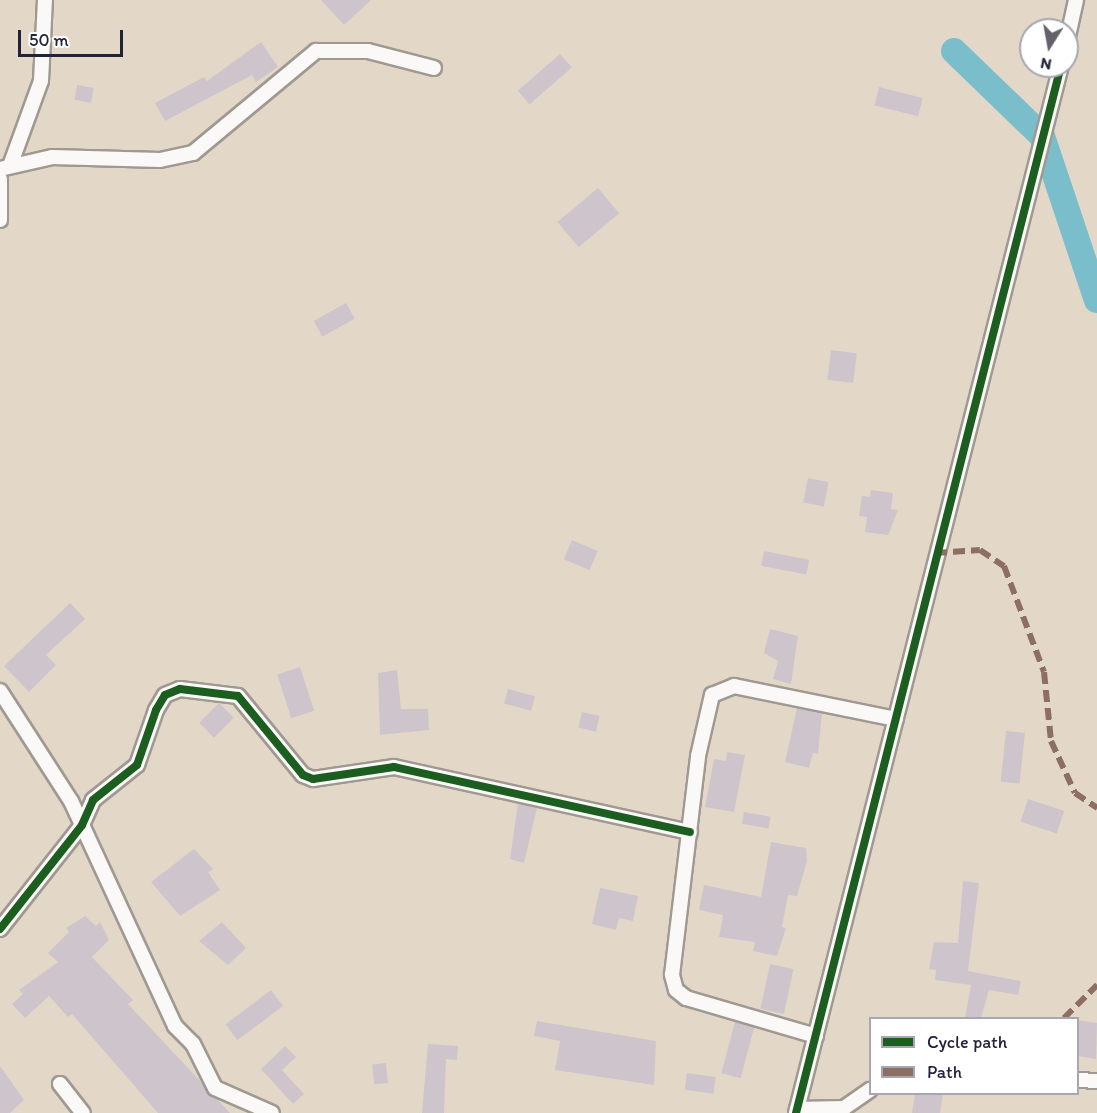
<!DOCTYPE html>
<html>
<head>
<meta charset="utf-8">
<style>
  body { margin:0 }
  #map { position:relative; width:1097px; height:1113px; overflow:hidden; background:#e3d8c7; font-family:Itim,sans-serif }
  div>[style] { position:absolute }
  [style*='--x'] { left:calc(var(--x)*1px); top:calc(var(--y)*1px); width:calc(var(--w)*1px); rotate:calc(var(--a)*1deg) }
  .river>* { height:26px; margin:-13px; padding:0 13px; transform-origin:13px; border-radius:13px; background:#7bbecb }
  .building>* { inset:0; background:#cec5cc; transform-origin:0 0 }
  .roads { filter:drop-shadow(2px 0 #9f9992) drop-shadow(-2px 0 #9f9992) drop-shadow(0 2px #9f9992) drop-shadow(0 -2px #9f9992) }
  .minor>* { height:14px; margin:-7px; padding:0 7px; transform-origin:7px; border-radius:7px; background:#fbf9f7 }
  .quiet>* { height:6px; margin-top:-3px; transform-origin:0; background:repeating-linear-gradient(90deg,#8d6e63 0 12px,transparent 0 18px) }
  .cycleway>* { height:8px; margin:-4px; padding:0 4px; transform-origin:4px; border-radius:4px; background:#1b5e20 }
  span { translate:-50% -50%; white-space:nowrap; text-align:center; line-height:1.15; -webkit-text-stroke:4.5px #fff; paint-order:stroke }
  .legend { position:absolute; left:869px; top:1017px; width:210px; height:78px; box-sizing:border-box; background:#fff; border:2px solid #a7a7b1; margin:0; padding:8px 10px; list-style:none; font-size:18px; color:#22223b }
  .legend li { display:flex; align-items:center; gap:12px; height:30px }
  .legend b { width:30px; border:2px solid #a7a7b1 }
  .north { position:absolute; left:1019px; top:18px; width:60px; height:60px; box-sizing:border-box; background:#fff; border:2px solid #a7a7b1; border-radius:50%; rotate:191deg; font-size:16px; font-weight:700; line-height:24px; text-align:center; color:#22223b }
  .north::after { content:''; display:block; margin:auto; width:21px; height:27px; background:#66626c; clip-path:polygon(50% 0,100% 100%,50% 72%,0 100%) }
  .scale { position:absolute; left:18px; top:30px; width:105px; height:27px; box-sizing:border-box; border:3px solid #22223b; border-top:0; padding-left:8px; font-size:18px; line-height:21px; white-space:nowrap; color:#22223b; -webkit-text-stroke:4px #fff; paint-order:stroke }
</style>
</head>
<body>
<div id="map">
  <div class="river">
    <div style="--x:954;--y:51;--w:122;--a:44"></div>
    <div style="--x:1042;--y:136;--w:173;--a:71.5"></div>
  </div>
  <div class="building">
    <div style="clip-path:polygon(321px 0,371px 0,344px 25px)"></div>
    <div style="clip-path:polygon(261px 42px,278px 67px,256px 82px,252px 75px,165px 121px,155px 103px,204px 77px,207px 81px)"></div>
    <div style="left:560px;top:54px;width:18px;height:56px;rotate:49deg"></div>
    <div style="left:77px;top:85px;width:17px;height:15px;rotate:10deg"></div>
    <div style="left:879px;top:87px;width:45px;height:19px;rotate:14deg"></div>
    <div style="left:598px;top:188px;width:33px;height:53px;rotate:50deg"></div>
    <div style="left:346px;top:303px;width:18px;height:37px;rotate:61deg"></div>
    <div style="left:831px;top:350px;width:26px;height:30px;rotate:7deg"></div>
    <div style="left:808px;top:478px;width:21px;height:25px;rotate:11deg"></div>
    <div style="clip-path:polygon(871px 490px,893px 493px,891px 509px,898px 510px,888px 535px,865px 532px,867px 517px,859px 516px,862px 496px,870px 497px)"></div>
    <div style="left:572px;top:540px;width:28px;height:21px;rotate:23deg"></div>
    <div style="left:764px;top:551px;width:46px;height:15px;rotate:11deg"></div>
    <div style="clip-path:polygon(70px 603px,85px 619px,46px 655px,56px 665px,29px 692px,4px 666px)"></div>
    <div style="clip-path:polygon(770px 629px,798px 636px,791px 684px,773px 679px,778px 661px,764px 653px)"></div>
    <div style="left:300px;top:667px;width:46px;height:24px;rotate:72deg"></div>
    <div style="clip-path:polygon(397px 670px,401px 709px,428px 709px,429px 730px,380px 735px,378px 673px)"></div>
    <div style="left:508px;top:689px;width:28px;height:15px;rotate:15deg"></div>
    <div style="left:219px;top:703px;width:21px;height:28px;rotate:45deg"></div>
    <div style="clip-path:polygon(797px 708px,822px 713px,818px 754px,813px 753px,809px 768px,785px 762px)"></div>
    <div style="left:582px;top:712px;width:18px;height:16px;rotate:13deg"></div>
    <div style="left:1006px;top:731px;width:19px;height:51px;rotate:6deg"></div>
    <div style="clip-path:polygon(727px 752px,745px 755px,734px 812px,705px 807px,714px 759px,726px 761px)"></div>
    <div style="left:1028px;top:799px;width:38px;height:24px;rotate:18deg"></div>
    <div style="clip-path:polygon(518px 803px,537px 808px,524px 863px,510px 859px)"></div>
    <div style="left:744px;top:812px;width:27px;height:12px;rotate:10deg"></div>
    <div style="clip-path:polygon(771px 842px,806px 848px,807px 861px,797px 896px,788px 895px,782px 927px,786px 928px,777px 956px,753px 951px,755px 942px,719px 937px,723px 915px,699px 910px,704px 885px,761px 897px)"></div>
    <div style="clip-path:polygon(194px 849px,213px 869px,208px 872px,220px 890px,180px 916px,151px 882px)"></div>
    <div style="clip-path:polygon(963px 881px,979px 883px,968px 971px,1021px 981px,1018px 995px,989px 990px,981px 1018px,965px 1018px,971px 985px,935px 980px,936px 970px,929px 969px,934px 942px,958px 943px)"></div>
    <div style="clip-path:polygon(600px 888px,638px 896px,633px 921px,619px 918px,616px 930px,592px 924px)"></div>
    <div style="clip-path:polygon(85px 916px,96px 926px,100px 922px,109px 940px,92px 957px,133px 1000px,128px 1004px,230px 1113px,158px 1113px,72px 1014px,68px 1017px,49px 996px,25px 1018px,12px 1004px,23px 994px,19px 990px,58px 962px,48px 953px,69px 932px,66px 928px)"></div>
    <div style="clip-path:polygon(222px 922px,246px 948px,228px 965px,199px 941px)"></div>
    <div style="left:770px;top:964px;width:24px;height:46px;rotate:12deg"></div>
    <div style="left:271px;top:990px;width:20px;height:57px;rotate:53deg"></div>
    <div style="clip-path:polygon(1077px 1020px,1097px 1023px,1096px 1059px,1077px 1056px)"></div>
    <div style="clip-path:polygon(537px 1021px,656px 1041px,654px 1085px,555px 1070px,560px 1041px,534px 1036px)"></div>
    <div style="left:735px;top:1022px;width:20px;height:53px;rotate:15deg"></div>
    <div style="clip-path:polygon(428px 1044px,458px 1046px,457px 1060px,446px 1059px,444px 1113px,422px 1113px)"></div>
    <div style="clip-path:polygon(285px 1046px,296px 1057px,282px 1070px,304px 1094px,293px 1104px,261px 1069px)"></div>
    <div style="left:386px;top:1063px;width:20px;height:14px;rotate:84deg"></div>
    <div style="clip-path:polygon(0 1066px,24px 1100px,10px 1113px,0 1113px)"></div>
    <div style="left:687px;top:1073px;width:29px;height:17px;rotate:8deg"></div>
    <div style="clip-path:polygon(915px 1094px,943px 1094px,940px 1113px,912px 1113px)"></div>
  </div>
  <div class="roads">
    <div class="minor">
      <div style="--x:1067;--y:41;--w:42;--a:-77.6"></div>
      <div style="--x:10;--y:166;--w:90;--a:-70"></div>
      <div style="--x:41;--y:81;--w:81;--a:-87.2"></div>
      <div style="--x:0;--y:169;--w:53;--a:-13"></div>
      <div style="--x:52;--y:157;--w:108;--a:1.6"></div>
      <div style="--x:160;--y:160;--w:34;--a:-12"></div>
      <div style="--x:193;--y:153;--w:160;--a:-39.7"></div>
      <div style="--x:316;--y:51;--w:52;--a:0"></div>
      <div style="--x:368;--y:51;--w:68;--a:14.4"></div>
      <div style="--x:0;--y:179;--w:41;--a:90"></div>
      <div style="--x:0;--y:691;--w:131;--a:57.2"></div>
      <div style="--x:71;--y:801;--w:248;--a:65.2"></div>
      <div style="--x:175;--y:1026;--w:25;--a:45"></div>
      <div style="--x:193;--y:1044;--w:49;--a:63.4"></div>
      <div style="--x:215;--y:1088;--w:62;--a:23.7"></div>
      <div style="--x:0;--y:929;--w:132;--a:-51.7"></div>
      <div style="--x:82;--y:825;--w:27;--a:-66"></div>
      <div style="--x:93;--y:800;--w:56;--a:-38.5"></div>
      <div style="--x:137;--y:765;--w:58;--a:-70.9"></div>
      <div style="--x:156;--y:710;--w:17;--a:-59"></div>
      <div style="--x:165;--y:695;--w:16;--a:-22"></div>
      <div style="--x:180;--y:689;--w:58;--a:6.9"></div>
      <div style="--x:238;--y:696;--w:102;--a:50.6"></div>
      <div style="--x:303;--y:775;--w:11;--a:22"></div>
      <div style="--x:313;--y:779;--w:82;--a:-8.4"></div>
      <div style="--x:394;--y:767;--w:303;--a:12.4"></div>
      <div style="--x:816;--y:1036;--w:135;--a:-163.7"></div>
      <div style="--x:686;--y:998;--w:13;--a:-141"></div>
      <div style="--x:676;--y:990;--w:16;--a:-105"></div>
      <div style="--x:672;--y:975;--w:221;--a:-83.2"></div>
      <div style="--x:698;--y:756;--w:63;--a:-77.1"></div>
      <div style="--x:712;--y:695;--w:24;--a:-22"></div>
      <div style="--x:734;--y:686;--w:165;--a:11.5"></div>
      <div style="--x:1078;--y:1080;--w:19;--a:3"></div>
      <div style="--x:60;--y:1084;--w:37;--a:52"></div>
      <div style="--x:797;--y:1109;--w:47;--a:-1.2"></div>
      <div style="--x:844;--y:1108;--w:32;--a:-35"></div>
      <div style="--x:796;--y:1113;--w:1080;--a:-75.8"></div>
    </div>
  </div>
  <div class="quiet">
    <div style="--x:935;--y:553;--w:45;--a:-3.8"></div>
    <div style="--x:980;--y:550;--w:29;--a:34"></div>
    <div style="--x:1004;--y:566;--w:113;--a:69.3"></div>
    <div style="--x:1044;--y:672;--w:69;--a:84.2"></div>
    <div style="--x:1051;--y:741;--w:57;--a:65.2"></div>
    <div style="--x:1075;--y:793;--w:27;--a:34"></div>
    <div style="--x:1064;--y:1018;--w:47;--a:-45"></div>
  </div>
  <div class="cycleway">
    <div style="--x:0;--y:929;--w:132;--a:-51.7"></div>
    <div style="--x:82;--y:825;--w:27;--a:-66"></div>
    <div style="--x:93;--y:800;--w:56;--a:-38.5"></div>
    <div style="--x:137;--y:765;--w:58;--a:-70.9"></div>
    <div style="--x:156;--y:710;--w:17;--a:-59"></div>
    <div style="--x:165;--y:695;--w:16;--a:-22"></div>
    <div style="--x:180;--y:689;--w:58;--a:6.9"></div>
    <div style="--x:238;--y:696;--w:102;--a:50.6"></div>
    <div style="--x:303;--y:775;--w:11;--a:22"></div>
    <div style="--x:313;--y:779;--w:82;--a:-8.4"></div>
    <div style="--x:394;--y:767;--w:303;--a:12.4"></div>
    <div style="--x:796;--y:1113;--w:1080;--a:-75.8"></div>
  </div>
  <ul class="legend">
  <li><b style="height:8px;background:#1b5e20"></b>Cycle path</li>
  <li><b style="height:8px;background:#8d6e63"></b>Path</li>
  </ul>
  <div class="north">N</div>
  <div class="scale">50 m</div>
</div>
</body>
</html>
